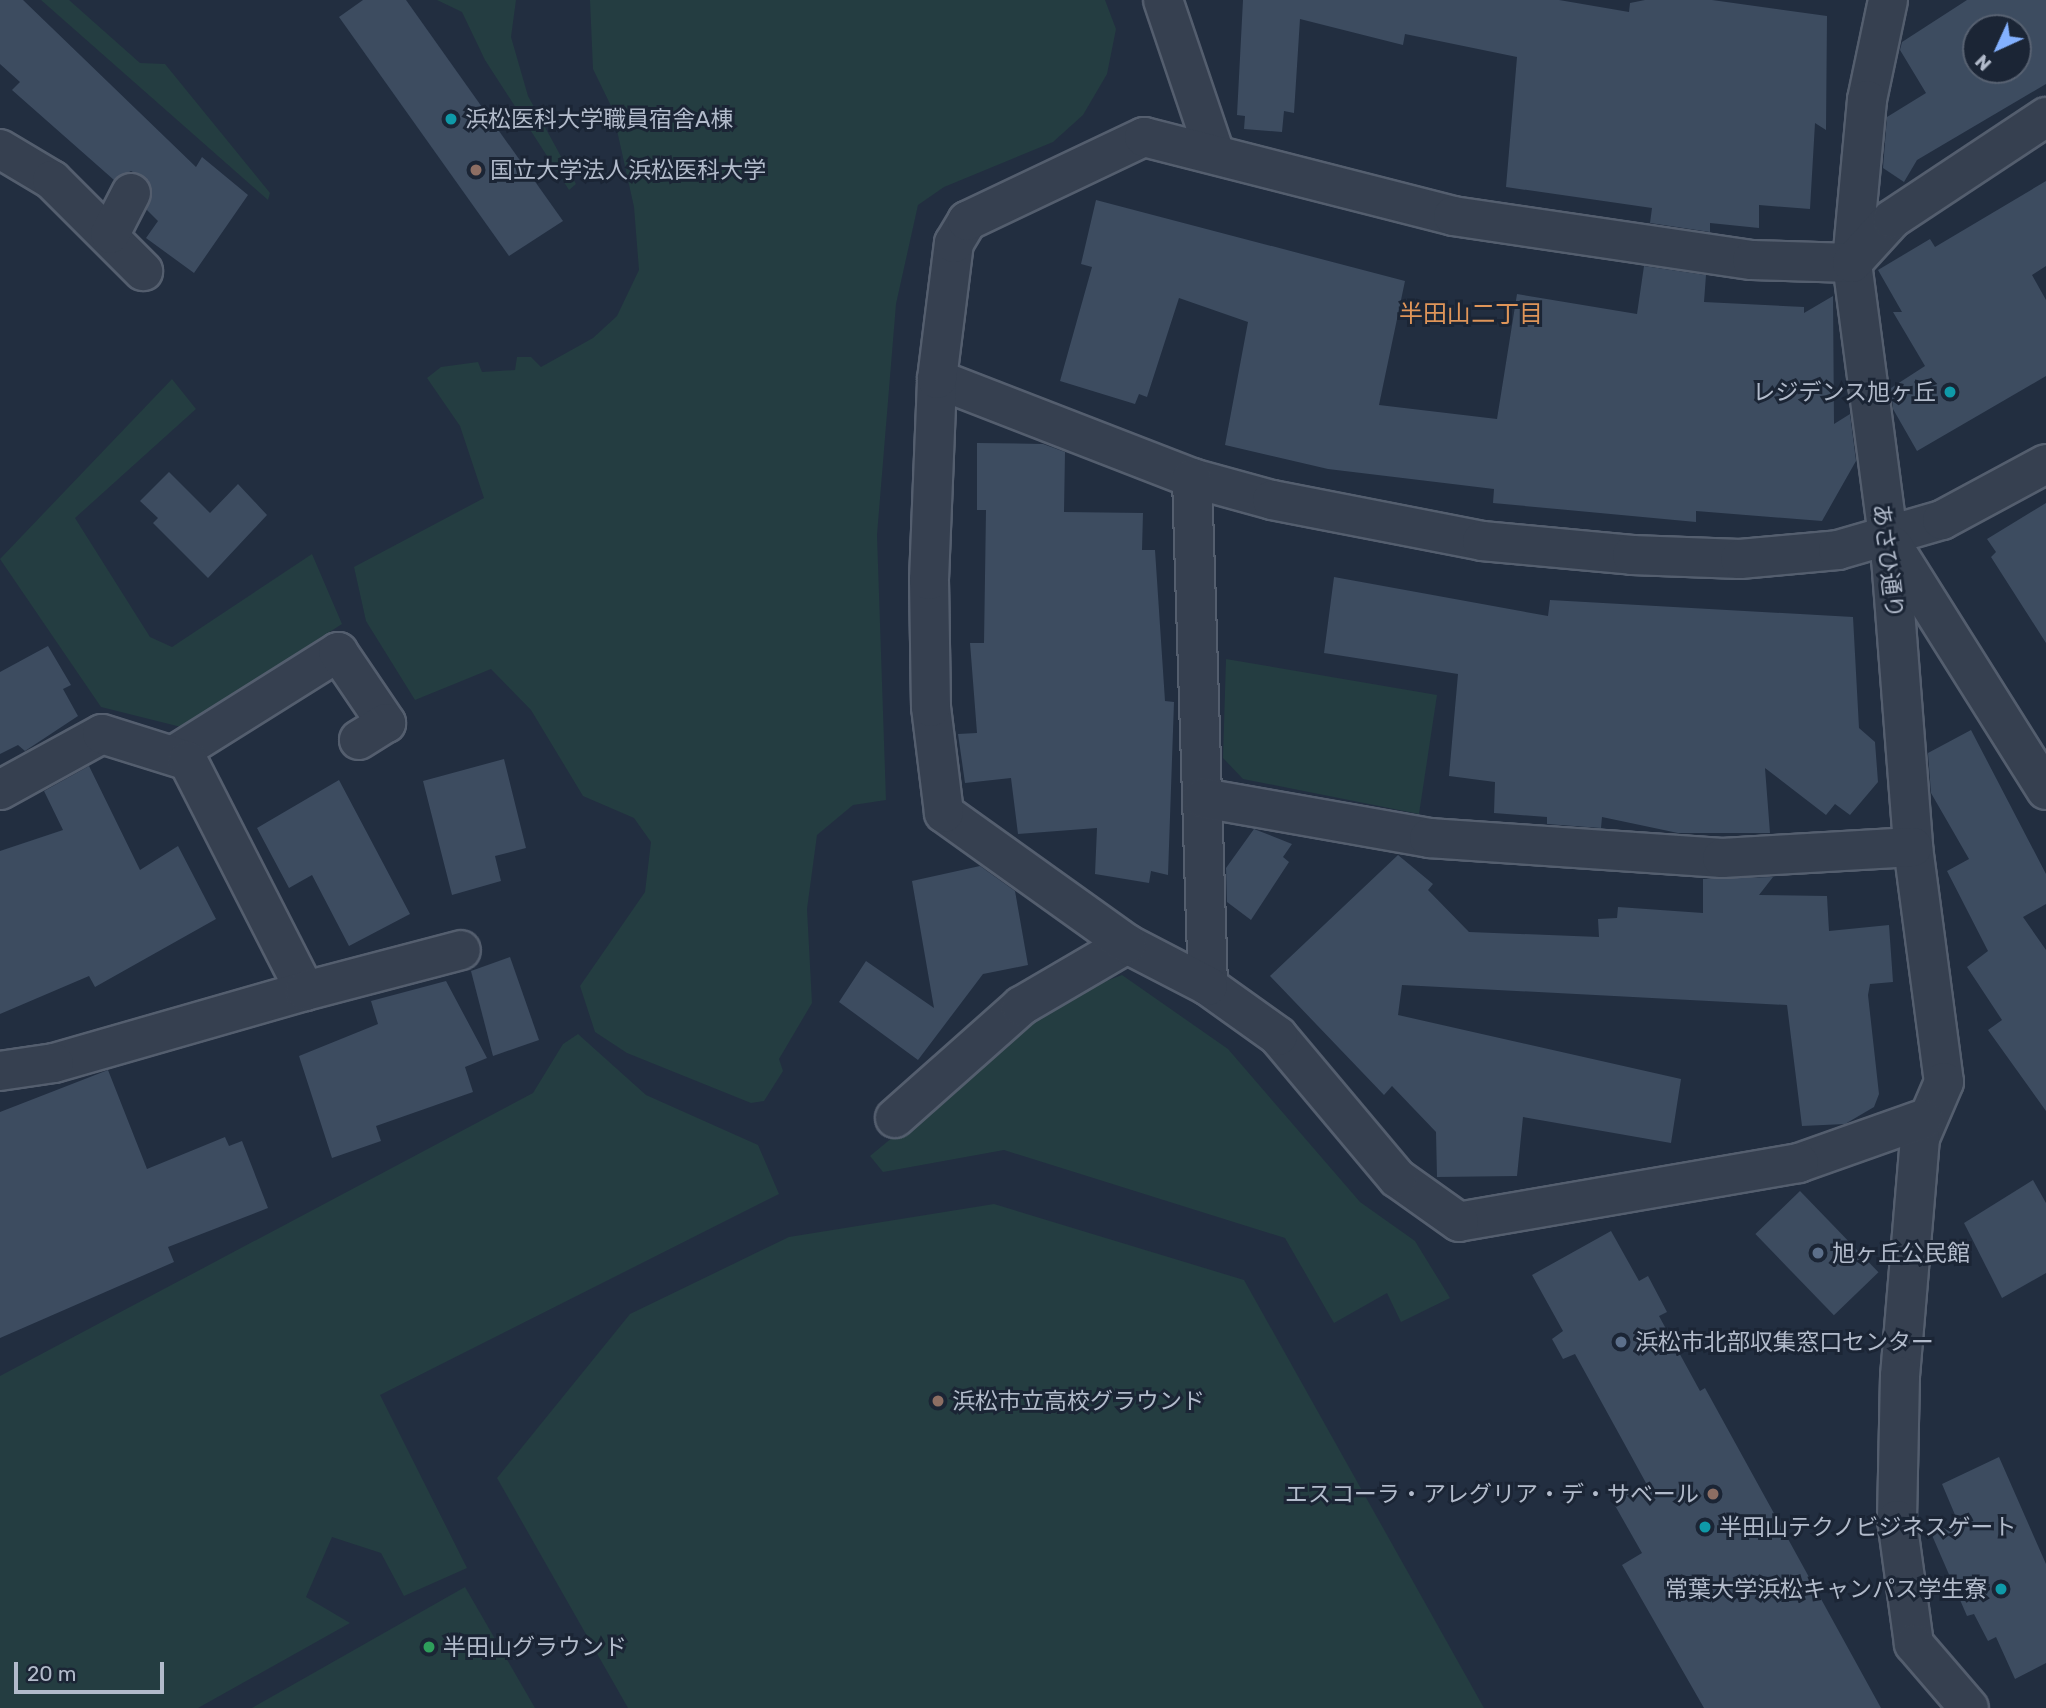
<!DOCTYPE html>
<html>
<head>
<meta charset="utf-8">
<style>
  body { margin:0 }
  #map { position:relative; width:2046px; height:1708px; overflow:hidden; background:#222e40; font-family:Rubik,"Noto Sans JP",sans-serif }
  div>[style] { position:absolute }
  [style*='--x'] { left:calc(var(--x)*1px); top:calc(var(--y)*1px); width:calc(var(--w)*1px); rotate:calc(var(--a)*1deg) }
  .green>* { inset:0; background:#243d41 }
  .building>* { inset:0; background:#3d4c60; transform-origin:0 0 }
  .roads { filter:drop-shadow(2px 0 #545e6e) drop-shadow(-2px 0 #545e6e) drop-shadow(0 2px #545e6e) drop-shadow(0 -2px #545e6e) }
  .minor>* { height:38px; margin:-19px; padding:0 19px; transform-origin:19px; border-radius:19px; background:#364050 }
  .dots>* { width:19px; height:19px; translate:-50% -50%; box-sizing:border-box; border:4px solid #1b2535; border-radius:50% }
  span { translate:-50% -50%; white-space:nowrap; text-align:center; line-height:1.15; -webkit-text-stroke:6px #1b2535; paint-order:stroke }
  .poi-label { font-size:23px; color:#b2bbcb }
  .left { translate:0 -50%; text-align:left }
  .right { translate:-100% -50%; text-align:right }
  .street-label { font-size:23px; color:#b2bbcb }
  .neighbourhood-label { font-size:24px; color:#df9559 }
  .north { position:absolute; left:1962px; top:14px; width:70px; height:70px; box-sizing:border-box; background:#1b2535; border:2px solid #576171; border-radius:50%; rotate:225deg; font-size:19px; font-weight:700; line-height:28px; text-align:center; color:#b2bbcb }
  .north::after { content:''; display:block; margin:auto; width:24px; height:32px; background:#83b1ff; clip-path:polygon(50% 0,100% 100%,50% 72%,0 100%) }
  .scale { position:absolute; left:14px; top:1662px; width:150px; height:32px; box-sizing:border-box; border:4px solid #b2bbcb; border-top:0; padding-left:9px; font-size:21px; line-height:24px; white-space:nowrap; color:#b2bbcb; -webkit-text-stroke:5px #1b2535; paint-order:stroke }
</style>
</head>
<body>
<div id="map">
  <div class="green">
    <div style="clip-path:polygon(41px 0,69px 0,140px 63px,165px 64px,270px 193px,268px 200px)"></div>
    <div style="clip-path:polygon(437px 0,516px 0,511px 37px,528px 96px,576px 184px,569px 190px,485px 60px,462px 12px)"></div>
    <div style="clip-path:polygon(590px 0,1105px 0,1116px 29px,1107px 74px,1083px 115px,1053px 142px,944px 187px,918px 205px,896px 304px,877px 535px,886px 800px,853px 805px,817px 835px,807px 909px,812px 1003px,779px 1059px,783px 1071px,764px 1101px,751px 1103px,627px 1053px,595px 1032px,580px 986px,645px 892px,651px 842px,634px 818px,583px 796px,531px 710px,491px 669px,415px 700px,366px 621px,354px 567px,484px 498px,460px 426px,427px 378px,441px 367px,478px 362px,482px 372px,515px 370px,517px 357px,531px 357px,541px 367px,593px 338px,617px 316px,639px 270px,634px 207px,612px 108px,593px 69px)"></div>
    <div style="clip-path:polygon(172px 379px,196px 409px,75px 518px,150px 637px,172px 647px,312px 554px,342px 624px,181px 727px,101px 707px,0 559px)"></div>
    <div style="clip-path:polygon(1226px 659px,1437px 695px,1419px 814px,1243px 779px,1223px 758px)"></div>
    <div style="clip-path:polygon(1122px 975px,1228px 1049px,1360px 1202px,1415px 1241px,1450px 1298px,1401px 1322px,1387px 1293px,1334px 1323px,1285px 1238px,1004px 1150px,883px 1172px,870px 1156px,1014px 1037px,1080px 991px)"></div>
    <div style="clip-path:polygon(578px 1034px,646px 1095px,758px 1145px,779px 1194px,380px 1395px,467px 1568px,404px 1596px,381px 1553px,332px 1537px,306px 1597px,350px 1623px,198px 1708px,0 1708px,0 1376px,533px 1093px,563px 1044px)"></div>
    <div style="clip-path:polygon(994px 1204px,1244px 1280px,1484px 1708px,628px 1708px,497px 1478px,630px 1314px,789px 1237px)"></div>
    <div style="clip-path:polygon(465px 1587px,535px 1708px,252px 1708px)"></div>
  </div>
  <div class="building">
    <div style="clip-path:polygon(0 0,23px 0,196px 167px,202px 157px,248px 195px,194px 273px,146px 238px,158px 221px,147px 210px,149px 181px,131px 171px,114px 180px,12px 90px,20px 82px,0 64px)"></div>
    <div style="clip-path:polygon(363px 0,406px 0,563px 221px,509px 256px,339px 17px)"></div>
    <div style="clip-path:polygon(1243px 0,1559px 0,1629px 12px,1630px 3px,1645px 0,1712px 0,1827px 16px,1826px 130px,1815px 123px,1810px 209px,1759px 205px,1759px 228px,1710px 223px,1710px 232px,1650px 223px,1652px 208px,1506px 187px,1517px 57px,1405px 34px,1403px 45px,1300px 19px,1294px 113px,1284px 111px,1282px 132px,1244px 129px,1245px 116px,1237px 115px)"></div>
    <div style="clip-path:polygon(evenodd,1967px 0,2046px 0,2046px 84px,1917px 160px,1904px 182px,1883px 168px,1887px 117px,1926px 93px,1900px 50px,1902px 42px,1967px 0,1976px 28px,2018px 28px,2018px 70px,1976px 70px,1976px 28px)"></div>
    <div style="clip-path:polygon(2046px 181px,2046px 266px,2032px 275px,2046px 300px,2046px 376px,1917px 451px,1893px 409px,1891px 388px,1925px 366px,1893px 312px,1902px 312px,1878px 270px,1930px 239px,1935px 247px)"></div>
    <div style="clip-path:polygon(1096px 200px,1405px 281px,1379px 405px,1497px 419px,1517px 294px,1637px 314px,1644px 266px,1706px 275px,1704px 302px,1804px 307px,1804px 313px,1833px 296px,1834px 424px,1850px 414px,1856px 461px,1822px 521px,1696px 511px,1696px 522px,1493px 503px,1494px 489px,1328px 469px,1225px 445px,1248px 322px,1179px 298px,1147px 397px,1139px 394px,1135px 404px,1060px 381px,1092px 267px,1081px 264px)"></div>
    <div style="clip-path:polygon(977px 443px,1043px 444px,1065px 452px,1064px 512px,1143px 513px,1142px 550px,1155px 550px,1165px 701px,1174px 702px,1168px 875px,1151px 871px,1149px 883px,1095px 874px,1097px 828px,1018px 834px,1011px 778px,965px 783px,958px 734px,977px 733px,970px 643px,984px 643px,986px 510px,977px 510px)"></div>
    <div style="clip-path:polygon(169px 472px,210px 513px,238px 484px,267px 515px,208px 578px,153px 523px,158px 518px,140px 501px)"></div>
    <div style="clip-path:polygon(2046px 503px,2046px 643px,1991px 557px,1996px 552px,1987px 539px)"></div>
    <div style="clip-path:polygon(1334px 577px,1548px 616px,1550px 600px,1853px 617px,1859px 728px,1875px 742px,1878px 782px,1850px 815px,1835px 804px,1826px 815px,1765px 768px,1770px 833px,1678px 833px,1602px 817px,1601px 828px,1547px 824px,1547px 817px,1494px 813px,1495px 782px,1449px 776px,1458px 674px,1324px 653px)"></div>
    <div style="clip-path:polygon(48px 646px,71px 685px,63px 689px,78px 716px,25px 751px,18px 745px,0 754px,0 672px)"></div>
    <div style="clip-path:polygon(1971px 730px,2046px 874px,2046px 904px,2023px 917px,2046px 950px,2046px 1111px,1988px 1030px,2002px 1020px,1967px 967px,1988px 951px,1947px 871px,1969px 859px,1931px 793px,1928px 753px)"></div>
    <div style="clip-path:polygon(504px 759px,526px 848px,495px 856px,501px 881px,452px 895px,423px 781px)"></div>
    <div style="clip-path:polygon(89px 766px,140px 870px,178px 846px,216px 919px,95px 987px,89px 976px,0 1014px,0 851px,63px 830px,44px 791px)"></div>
    <div style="clip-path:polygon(339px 780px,410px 914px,349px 946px,312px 875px,289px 888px,257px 828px)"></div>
    <div style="clip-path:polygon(1254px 829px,1292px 844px,1283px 857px,1289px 862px,1251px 920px,1227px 902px,1226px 868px)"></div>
    <div style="clip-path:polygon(1398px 855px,1433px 884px,1428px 890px,1469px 932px,1599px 937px,1598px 919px,1617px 918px,1618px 907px,1703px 913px,1703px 879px,1773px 877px,1759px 895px,1827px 896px,1829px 931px,1889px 925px,1893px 982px,1870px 984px,1868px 995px,1879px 1094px,1874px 1107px,1845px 1124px,1802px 1126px,1787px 1005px,1402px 985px,1398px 1015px,1681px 1079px,1671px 1143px,1523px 1117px,1517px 1176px,1437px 1177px,1436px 1132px,1392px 1086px,1384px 1095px,1270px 976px)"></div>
    <div style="clip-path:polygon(980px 866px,1015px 891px,1028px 965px,983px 974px,918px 1060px,839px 1002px,866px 961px,934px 1008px,912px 881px)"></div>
    <div style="clip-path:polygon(510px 957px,539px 1040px,493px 1056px,471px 971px)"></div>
    <div style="clip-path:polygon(446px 981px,487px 1058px,465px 1067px,473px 1092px,376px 1126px,381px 1141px,332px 1158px,299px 1056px,378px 1024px,371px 1001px)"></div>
    <div style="clip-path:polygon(108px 1070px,147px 1169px,225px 1137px,229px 1146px,242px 1141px,268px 1208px,168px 1247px,174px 1262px,0 1338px,0 1112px)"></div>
    <div style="clip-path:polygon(2033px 1180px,2046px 1203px,2046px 1273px,2002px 1298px,1964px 1223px)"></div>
    <div style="left:1800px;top:1191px;width:113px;height:62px;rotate:46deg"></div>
    <div style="clip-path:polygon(1611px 1231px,1639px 1281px,1648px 1276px,1667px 1312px,1659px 1316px,1700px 1391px,1705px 1388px,1881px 1708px,1704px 1708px,1622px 1565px,1642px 1553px,1613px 1502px,1646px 1483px,1575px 1354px,1563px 1359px,1552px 1339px,1563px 1331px,1532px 1275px)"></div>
    <div style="clip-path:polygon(1999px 1457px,2046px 1564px,2046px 1663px,2015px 1679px,1996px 1637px,1988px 1641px,1974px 1614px,1967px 1616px,1931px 1533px,1958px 1522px,1942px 1484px)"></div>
  </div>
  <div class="roads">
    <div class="minor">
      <div style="--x:1163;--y:0;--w:159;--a:71.3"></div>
      <div style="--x:1888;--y:0;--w:102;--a:101.9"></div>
      <div style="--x:1867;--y:100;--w:164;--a:95.3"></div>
      <div style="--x:1852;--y:263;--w:298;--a:82.5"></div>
      <div style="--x:1891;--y:558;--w:290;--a:85.6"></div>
      <div style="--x:1913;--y:847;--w:237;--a:82.5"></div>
      <div style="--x:1944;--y:1082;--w:61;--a:113.2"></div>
      <div style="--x:1920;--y:1138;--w:239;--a:94.8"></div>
      <div style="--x:1900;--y:1376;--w:144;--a:91.2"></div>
      <div style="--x:1897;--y:1520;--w:125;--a:82.2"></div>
      <div style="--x:1914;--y:1644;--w:84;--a:49.3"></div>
      <div style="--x:0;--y:149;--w:61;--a:30.8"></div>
      <div style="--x:52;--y:180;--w:129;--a:45"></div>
      <div style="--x:110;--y:234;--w:46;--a:-62.9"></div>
      <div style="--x:937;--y:379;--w:274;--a:21.2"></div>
      <div style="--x:1192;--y:478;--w:83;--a:15.4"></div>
      <div style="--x:1272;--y:500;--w:214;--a:11"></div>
      <div style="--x:1482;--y:541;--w:151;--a:5.3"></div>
      <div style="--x:1632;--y:555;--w:108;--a:2.1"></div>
      <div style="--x:1740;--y:559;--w:98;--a:-5.2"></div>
      <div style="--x:1838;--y:550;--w:108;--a:-16.1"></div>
      <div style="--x:1942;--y:520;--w:118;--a:-28.3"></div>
      <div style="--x:1192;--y:478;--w:508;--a:88.2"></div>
      <div style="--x:1893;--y:546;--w:288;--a:57.9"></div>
      <div style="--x:174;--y:755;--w:194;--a:-32.1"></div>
      <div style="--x:338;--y:652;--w:86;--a:55.9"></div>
      <div style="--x:386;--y:723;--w:32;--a:148"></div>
      <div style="--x:0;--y:790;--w:116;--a:-28.8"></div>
      <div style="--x:102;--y:734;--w:90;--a:17.4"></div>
      <div style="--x:188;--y:761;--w:258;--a:63"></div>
      <div style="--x:305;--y:991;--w:261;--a:164"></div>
      <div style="--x:54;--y:1063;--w:55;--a:171.6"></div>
      <div style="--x:1203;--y:798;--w:230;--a:10"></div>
      <div style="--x:1429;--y:838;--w:294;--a:3.9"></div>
      <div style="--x:1722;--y:858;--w:191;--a:-3.3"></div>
      <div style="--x:305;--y:991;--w:161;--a:-14.7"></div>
      <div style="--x:895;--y:1118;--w:169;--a:-41.6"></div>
      <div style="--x:1021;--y:1006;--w:123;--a:-30.3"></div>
      <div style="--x:1923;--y:1119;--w:132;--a:160.5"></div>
      <div style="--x:1799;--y:1163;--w:345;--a:170.2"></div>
      <div style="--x:1459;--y:1222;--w:76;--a:-144.6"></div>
      <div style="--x:1397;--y:1178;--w:185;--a:-130"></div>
      <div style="--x:1278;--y:1036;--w:86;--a:-144.5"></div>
      <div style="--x:1208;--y:986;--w:91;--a:-152.6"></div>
      <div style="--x:1127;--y:944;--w:225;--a:-144.4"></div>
      <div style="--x:944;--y:813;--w:107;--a:-97"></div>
      <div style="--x:931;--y:707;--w:127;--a:-90.9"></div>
      <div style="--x:929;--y:580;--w:201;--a:-87.7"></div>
      <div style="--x:937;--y:379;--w:137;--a:-82.9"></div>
      <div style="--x:954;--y:243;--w:26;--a:-59"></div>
      <div style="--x:967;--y:221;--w:196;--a:-25.4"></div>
      <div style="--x:1144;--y:137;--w:319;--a:14.3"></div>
      <div style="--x:1453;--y:216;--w:302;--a:8.4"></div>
      <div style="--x:1752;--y:260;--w:100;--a:1.7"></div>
      <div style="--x:1852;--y:263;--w:59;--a:-47.7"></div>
      <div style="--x:1892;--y:219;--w:185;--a:-33.5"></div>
    </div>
  </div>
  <div class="dots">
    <div style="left:451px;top:119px;background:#0f9aa8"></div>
    <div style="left:476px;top:170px;background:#8d6e63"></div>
    <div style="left:1950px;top:392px;background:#0f9aa8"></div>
    <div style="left:1818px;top:1253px;background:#5c6f8a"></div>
    <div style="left:1621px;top:1342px;background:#5c6f8a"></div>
    <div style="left:938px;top:1401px;background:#8d6e63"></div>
    <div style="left:1713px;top:1494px;background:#8d6e63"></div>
    <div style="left:1705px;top:1527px;background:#0f9aa8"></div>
    <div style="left:2001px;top:1589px;background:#0f9aa8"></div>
    <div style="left:429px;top:1647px;background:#2e9e5b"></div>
  </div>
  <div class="poi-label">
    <span class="left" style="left:465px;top:119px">浜松医科大学職員宿舎A棟</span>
    <span class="left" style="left:490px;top:170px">国立大学法人浜松医科大学</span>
    <span class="right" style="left:1936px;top:392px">レジデンス旭ヶ丘</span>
    <span class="left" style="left:1832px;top:1253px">旭ヶ丘公民館</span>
    <span class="left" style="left:1635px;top:1342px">浜松市北部収集窓口センター</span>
    <span class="left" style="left:952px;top:1401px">浜松市立高校グラウンド</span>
    <span class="right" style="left:1699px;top:1494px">エスコーラ・アレグリア・デ・サベール</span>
    <span class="left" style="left:1719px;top:1527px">半田山テクノビジネスゲート</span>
    <span class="right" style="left:1987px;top:1589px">常葉大学浜松キャンパス学生寮</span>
    <span class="left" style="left:443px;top:1647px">半田山グラウンド</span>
  </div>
  <div class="street-label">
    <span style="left:1888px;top:561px;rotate:83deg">あさひ通り</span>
  </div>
  <div class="neighbourhood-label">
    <span style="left:1471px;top:315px">半田山二丁目</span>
  </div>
  <div class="north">N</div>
  <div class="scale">20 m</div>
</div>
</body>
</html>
